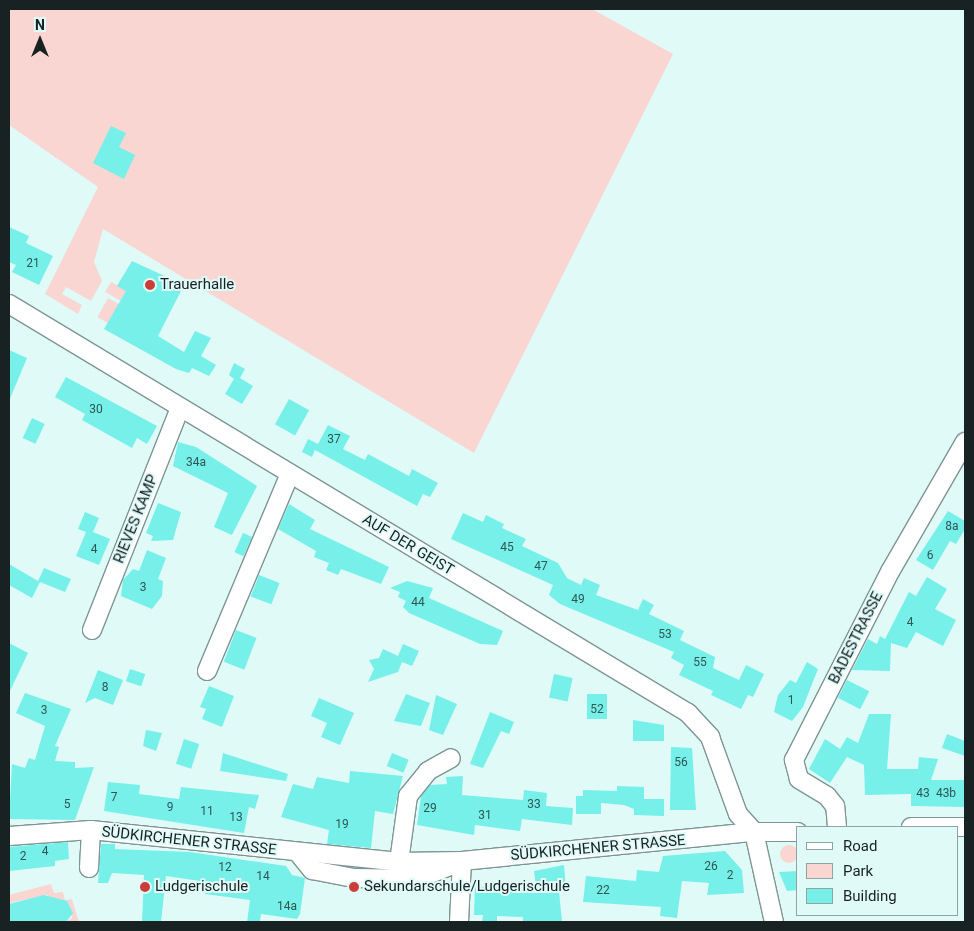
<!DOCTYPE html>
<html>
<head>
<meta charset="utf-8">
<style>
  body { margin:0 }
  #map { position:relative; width:974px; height:931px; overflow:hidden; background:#e0faf8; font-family:Roboto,sans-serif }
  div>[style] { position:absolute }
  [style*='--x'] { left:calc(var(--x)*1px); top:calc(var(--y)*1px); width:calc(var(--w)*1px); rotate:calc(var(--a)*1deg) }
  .green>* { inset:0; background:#f9d6d2; transform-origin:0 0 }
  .round { border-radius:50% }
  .building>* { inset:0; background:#76f0e9; transform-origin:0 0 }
  .roads { filter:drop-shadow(1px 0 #7d9593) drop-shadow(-1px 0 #7d9593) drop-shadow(0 1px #7d9593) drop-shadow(0 -1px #7d9593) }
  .minor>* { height:18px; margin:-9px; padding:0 9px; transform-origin:9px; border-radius:9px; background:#fff }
  .dots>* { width:14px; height:14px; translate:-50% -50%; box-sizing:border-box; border:2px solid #e0faf8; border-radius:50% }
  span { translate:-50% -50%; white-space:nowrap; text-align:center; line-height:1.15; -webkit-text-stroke:4px #e0faf8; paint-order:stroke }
  .number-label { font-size:12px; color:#305654 }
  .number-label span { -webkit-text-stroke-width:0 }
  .poi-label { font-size:15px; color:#192222 }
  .left { translate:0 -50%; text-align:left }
  .street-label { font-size:15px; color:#192222 }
  .frame { position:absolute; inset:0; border:10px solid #192222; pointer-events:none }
  .legend { position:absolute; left:796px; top:826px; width:162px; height:90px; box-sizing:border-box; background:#e0faf8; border:1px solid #90a4a2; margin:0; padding:6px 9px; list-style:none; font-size:15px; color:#192222 }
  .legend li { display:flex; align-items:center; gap:10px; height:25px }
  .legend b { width:25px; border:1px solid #90a4a2 }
  .north { position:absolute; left:15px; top:15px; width:50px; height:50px; -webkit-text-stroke:4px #e0faf8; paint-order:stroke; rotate:0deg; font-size:14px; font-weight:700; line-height:20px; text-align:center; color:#192222 }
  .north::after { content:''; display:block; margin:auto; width:18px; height:22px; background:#192222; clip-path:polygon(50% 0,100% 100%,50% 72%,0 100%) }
</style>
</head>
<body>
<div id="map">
  <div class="green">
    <div style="clip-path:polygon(9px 9px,592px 9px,673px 54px,474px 453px,103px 229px,94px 262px,102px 281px,91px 301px,66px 287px,62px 294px,82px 305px,78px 314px,45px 294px,98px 187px,9px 125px)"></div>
    <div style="clip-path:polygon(111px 282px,135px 295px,121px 301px,105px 292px)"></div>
    <div style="left:108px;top:298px;width:13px;height:22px;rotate:29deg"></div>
    <div class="round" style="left:780px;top:845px;width:18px;height:18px"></div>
    <div style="clip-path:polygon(51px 884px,54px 893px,63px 892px,65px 900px,72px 899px,79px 922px,83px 922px,66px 922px,72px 918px,69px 905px,59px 899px,50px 903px,48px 895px,9px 903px,9px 895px)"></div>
  </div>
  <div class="building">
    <div style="clip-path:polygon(111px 126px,126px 133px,119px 147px,135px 155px,124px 179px,93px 163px)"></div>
    <div style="clip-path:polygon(9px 227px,29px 236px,26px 243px,53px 256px,39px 285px,12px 272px,16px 265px,9px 262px)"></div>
    <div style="clip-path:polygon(132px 261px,184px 285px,158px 336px,184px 352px,195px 331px,211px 338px,201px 356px,216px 365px,209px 376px,192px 368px,189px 373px,176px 369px,104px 329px,126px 291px,117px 286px)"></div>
    <div style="clip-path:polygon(9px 350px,27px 358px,9px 401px)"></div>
    <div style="clip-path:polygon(234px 363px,245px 369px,240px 378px,253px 386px,242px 404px,225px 394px,234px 379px,229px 375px)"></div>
    <div style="clip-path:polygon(66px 377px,157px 426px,147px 444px,137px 438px,132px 448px,82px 420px,85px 414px,55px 397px)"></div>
    <div style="left:289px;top:399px;width:23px;height:29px;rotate:29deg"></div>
    <div style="left:32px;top:418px;width:14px;height:22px;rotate:25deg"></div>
    <div style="clip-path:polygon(328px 425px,350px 436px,343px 449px,365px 460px,368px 454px,409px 476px,412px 469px,438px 483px,430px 497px,423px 494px,417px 506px,315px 450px,312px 457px,302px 452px,308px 439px,318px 444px)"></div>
    <div style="clip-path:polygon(178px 442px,196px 447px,257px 486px,232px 535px,214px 527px,228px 493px,173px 466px)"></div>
    <div style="clip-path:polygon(158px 503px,181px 512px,173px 540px,151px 541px,153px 536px,146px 533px)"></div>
    <div style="clip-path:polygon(289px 504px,315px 520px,310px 529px,389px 567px,381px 584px,341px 569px,338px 575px,326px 570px,329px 563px,314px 557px,316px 551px,278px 529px)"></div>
    <div style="clip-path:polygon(948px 511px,965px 521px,965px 529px,956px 544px,950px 541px,933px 570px,916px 560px)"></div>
    <div style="clip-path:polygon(85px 512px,99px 518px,93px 532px,110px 539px,99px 565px,76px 556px,86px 532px,78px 529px)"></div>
    <div style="clip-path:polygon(463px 513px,483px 522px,486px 515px,504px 524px,502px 528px,526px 539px,522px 546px,558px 563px,567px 578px,581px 585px,584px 578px,600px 585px,596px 595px,638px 610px,643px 599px,654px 605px,649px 614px,684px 631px,680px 640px,715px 657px,713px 668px,739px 680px,746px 665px,764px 674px,753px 697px,748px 695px,741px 709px,711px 695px,713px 691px,679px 675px,684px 665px,671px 658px,674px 652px,560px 604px,549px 595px,553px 585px,451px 539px)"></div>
    <div style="left:243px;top:533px;width:10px;height:21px;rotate:24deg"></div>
    <div style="clip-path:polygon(147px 550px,166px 558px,158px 579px,163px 581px,162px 596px,152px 609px,121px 596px,123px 580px,133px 569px,139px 571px)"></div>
    <div style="clip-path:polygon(9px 564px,38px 581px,44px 568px,71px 579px,65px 592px,40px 582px,32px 598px,9px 585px)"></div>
    <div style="left:259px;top:575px;width:22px;height:23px;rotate:21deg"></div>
    <div style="clip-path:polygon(927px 577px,947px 589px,935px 609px,956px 620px,943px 646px,916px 632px,907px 648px,891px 643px,890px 671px,852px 670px,868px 639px,877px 644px,880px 636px,885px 639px,909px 592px,916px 596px)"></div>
    <div style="clip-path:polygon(407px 581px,433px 588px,429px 598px,503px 631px,497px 645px,480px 644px,409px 613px,403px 607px,406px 601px,398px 597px,400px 592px,390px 588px)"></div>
    <div style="left:236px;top:630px;width:22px;height:34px;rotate:21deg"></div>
    <div style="clip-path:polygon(9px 643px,28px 653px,9px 693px)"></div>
    <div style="clip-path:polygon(403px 644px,419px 651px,412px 666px,402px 662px,398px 672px,368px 682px,374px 669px,369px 660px,379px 658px,383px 649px,398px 656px)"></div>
    <div style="clip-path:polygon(807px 662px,818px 669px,803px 707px,792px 721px,774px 712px,778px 695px,790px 680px,796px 683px)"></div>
    <div style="left:130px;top:669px;width:16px;height:13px;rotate:18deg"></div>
    <div style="clip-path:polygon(98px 670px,123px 680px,113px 705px,95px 698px,85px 703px)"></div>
    <div style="left:554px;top:674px;width:19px;height:24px;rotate:12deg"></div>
    <div style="left:847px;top:680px;width:25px;height:20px;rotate:27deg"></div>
    <div style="clip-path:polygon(209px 686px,234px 696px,222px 727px,202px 719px,206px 709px,200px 707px)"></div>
    <div style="clip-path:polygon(25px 693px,71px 709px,55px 746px,59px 747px,55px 761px,75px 762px,75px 768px,94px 767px,75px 820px,9px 819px,12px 764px,25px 768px,29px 758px,35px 760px,45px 726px,16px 713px)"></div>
    <div style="clip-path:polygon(406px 694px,430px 703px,421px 726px,394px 721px)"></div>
    <div style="left:587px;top:694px;width:20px;height:25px"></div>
    <div style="clip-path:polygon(436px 695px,457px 704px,443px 735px,429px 730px)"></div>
    <div style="clip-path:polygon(319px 698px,354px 713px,340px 745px,321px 737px,327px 723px,311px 716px)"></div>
    <div style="clip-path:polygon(490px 712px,514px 722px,509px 734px,501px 731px,483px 768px,470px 764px)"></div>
    <div style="clip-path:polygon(869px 714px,891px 714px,887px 769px,918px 769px,919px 757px,938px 759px,931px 780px,965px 780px,965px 807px,911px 806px,911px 794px,865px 795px,864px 765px,847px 757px,830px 783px,809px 769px,825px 739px,840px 749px,847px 737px,858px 743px)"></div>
    <div style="clip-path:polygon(633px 720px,664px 725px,664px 741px,633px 741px)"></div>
    <div style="clip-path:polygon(146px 730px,162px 733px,156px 751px,143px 746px)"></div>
    <div style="clip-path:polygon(947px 734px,965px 741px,965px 756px,942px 748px)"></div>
    <div style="left:184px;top:739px;width:16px;height:26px;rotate:18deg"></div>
    <div style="clip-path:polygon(671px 747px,692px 748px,696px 810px,670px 810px)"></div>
    <div style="clip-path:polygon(223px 753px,288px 774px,286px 781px,220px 771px)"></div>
    <div style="left:392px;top:753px;width:18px;height:14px;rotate:22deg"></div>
    <div style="clip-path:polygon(350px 771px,403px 776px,393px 814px,375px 811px,371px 848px,327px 844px,329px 830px,281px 817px,293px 784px,313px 789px,317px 777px,349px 783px)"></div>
    <div style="clip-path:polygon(463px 776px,462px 795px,523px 800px,524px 790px,547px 793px,546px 806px,573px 808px,572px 825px,522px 819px,520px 831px,475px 825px,474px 835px,417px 825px,421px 796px,430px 785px,447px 784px,446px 777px)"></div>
    <div style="clip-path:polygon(108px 782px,140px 785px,139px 794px,179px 799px,181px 787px,259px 795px,255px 809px,249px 807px,244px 833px,104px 811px)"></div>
    <div style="clip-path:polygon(617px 786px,644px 787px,644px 799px,664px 799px,664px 816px,634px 815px,634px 809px,624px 805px,601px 803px,601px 814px,576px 814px,576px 796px,583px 796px,583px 790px,617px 791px)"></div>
    <div style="clip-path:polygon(68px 842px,69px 859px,55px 861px,55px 866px,9px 871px,9px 847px)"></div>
    <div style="clip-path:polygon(101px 844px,115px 844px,115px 849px,190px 852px,286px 866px,292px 875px,305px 878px,300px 914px,297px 919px,261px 914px,260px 922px,247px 922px,250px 900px,205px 894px,207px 882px,166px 876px,161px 922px,142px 922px,144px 875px,112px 873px,108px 883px,98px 883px)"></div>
    <div style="clip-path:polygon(725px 851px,742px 870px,744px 893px,707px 895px,709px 883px,682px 881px,677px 918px,660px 916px,661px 907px,583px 902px,586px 876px,636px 881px,637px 870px,659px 872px,663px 856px)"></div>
    <div style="clip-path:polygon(564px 865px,566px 890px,559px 891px,562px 922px,523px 922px,523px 917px,497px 916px,497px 922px,482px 922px,483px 915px,474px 915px,475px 886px,537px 893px,534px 871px)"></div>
    <div style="clip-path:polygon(798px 871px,798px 890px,787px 891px,779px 872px)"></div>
    <div style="clip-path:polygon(44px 895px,67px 901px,73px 913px,66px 922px,9px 922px,9px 904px)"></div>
  </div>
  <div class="roads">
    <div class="minor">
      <div style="--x:9;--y:304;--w:793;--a:31.06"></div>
      <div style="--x:688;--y:713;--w:33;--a:47"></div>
      <div style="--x:710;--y:737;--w:82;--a:70"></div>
      <div style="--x:738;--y:814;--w:24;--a:48"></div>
      <div style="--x:92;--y:630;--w:239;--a:-68.4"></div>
      <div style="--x:207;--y:671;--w:214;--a:-67.2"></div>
      <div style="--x:837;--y:827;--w:21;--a:-95"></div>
      <div style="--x:835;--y:806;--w:13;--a:-129"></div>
      <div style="--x:827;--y:796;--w:33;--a:-149"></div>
      <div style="--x:799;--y:779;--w:20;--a:-105"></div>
      <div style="--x:794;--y:760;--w:213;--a:-63"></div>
      <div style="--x:891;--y:570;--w:148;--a:-60"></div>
      <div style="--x:911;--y:827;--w:54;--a:0"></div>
      <div style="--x:754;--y:832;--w:92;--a:77.5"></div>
      <div style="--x:9;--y:836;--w:82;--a:-4.2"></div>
      <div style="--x:91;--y:830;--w:310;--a:5.9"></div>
      <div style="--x:399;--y:862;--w:63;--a:-0.9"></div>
      <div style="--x:462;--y:861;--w:293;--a:-5.7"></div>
      <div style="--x:754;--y:832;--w:44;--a:0"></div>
      <div style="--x:299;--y:854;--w:21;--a:51"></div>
      <div style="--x:312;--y:870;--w:43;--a:10.8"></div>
      <div style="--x:354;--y:878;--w:64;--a:0.9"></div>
      <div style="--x:418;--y:879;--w:40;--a:-22"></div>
      <div style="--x:399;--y:862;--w:67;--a:-82.2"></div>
      <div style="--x:408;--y:796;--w:32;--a:-51"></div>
      <div style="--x:428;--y:771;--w:26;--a:-29"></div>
      <div style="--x:89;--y:868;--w:38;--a:-87"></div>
      <div style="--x:459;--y:922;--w:61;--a:-87.2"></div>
    </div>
  </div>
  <div class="dots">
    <div style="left:150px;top:285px;background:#cb3d39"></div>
    <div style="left:145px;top:887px;background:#cb3d39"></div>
    <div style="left:354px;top:887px;background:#cb3d39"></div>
  </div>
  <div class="number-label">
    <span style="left:33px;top:264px">21</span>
    <span style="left:96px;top:410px">30</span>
    <span style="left:334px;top:440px">37</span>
    <span style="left:196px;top:463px">34a</span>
    <span style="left:952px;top:527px">8a</span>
    <span style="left:507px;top:548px">45</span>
    <span style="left:94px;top:550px">4</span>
    <span style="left:930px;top:556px">6</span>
    <span style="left:541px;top:567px">47</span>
    <span style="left:143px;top:588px">3</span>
    <span style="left:578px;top:600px">49</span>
    <span style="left:418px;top:603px">44</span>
    <span style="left:910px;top:623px">4</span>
    <span style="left:665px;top:635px">53</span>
    <span style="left:700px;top:663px">55</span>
    <span style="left:105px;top:688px">8</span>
    <span style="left:791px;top:701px">1</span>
    <span style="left:597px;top:710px">52</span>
    <span style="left:44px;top:711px">3</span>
    <span style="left:681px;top:763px">56</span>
    <span style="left:923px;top:794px">43</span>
    <span style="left:946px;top:794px">43b</span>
    <span style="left:114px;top:798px">7</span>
    <span style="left:67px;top:805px">5</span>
    <span style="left:534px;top:805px">33</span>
    <span style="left:170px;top:808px">9</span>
    <span style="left:430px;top:809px">29</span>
    <span style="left:207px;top:812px">11</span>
    <span style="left:485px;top:816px">31</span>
    <span style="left:236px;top:818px">13</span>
    <span style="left:342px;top:825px">19</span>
    <span style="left:45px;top:852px">4</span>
    <span style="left:23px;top:857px">2</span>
    <span style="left:711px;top:867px">26</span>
    <span style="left:225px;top:868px">12</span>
    <span style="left:730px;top:876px">2</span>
    <span style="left:263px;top:877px">14</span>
    <span style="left:603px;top:891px">22</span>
    <span style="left:287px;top:907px">14a</span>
  </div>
  <div class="poi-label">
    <span class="left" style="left:160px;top:285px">Trauerhalle</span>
    <span class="left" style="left:155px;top:887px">Ludgerischule</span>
    <span class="left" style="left:364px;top:887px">Sekundarschule/Ludgerischule</span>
  </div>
  <div class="street-label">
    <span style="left:136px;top:519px;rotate:-68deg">RIEVES KAMP</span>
    <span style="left:408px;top:545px;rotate:31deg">AUF DER GEIST</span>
    <span style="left:856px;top:638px;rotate:-63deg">BADESTRASSE</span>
    <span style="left:189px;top:841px;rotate:6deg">SÜDKIRCHENER STRASSE</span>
    <span style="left:598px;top:848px;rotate:-5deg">SÜDKIRCHENER STRASSE</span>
  </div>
  <div class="frame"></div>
  <ul class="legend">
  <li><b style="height:6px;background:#fff"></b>Road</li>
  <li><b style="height:14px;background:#f9d6d2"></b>Park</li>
  <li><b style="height:14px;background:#76f0e9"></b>Building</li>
  </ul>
  <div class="north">N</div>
</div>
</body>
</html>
